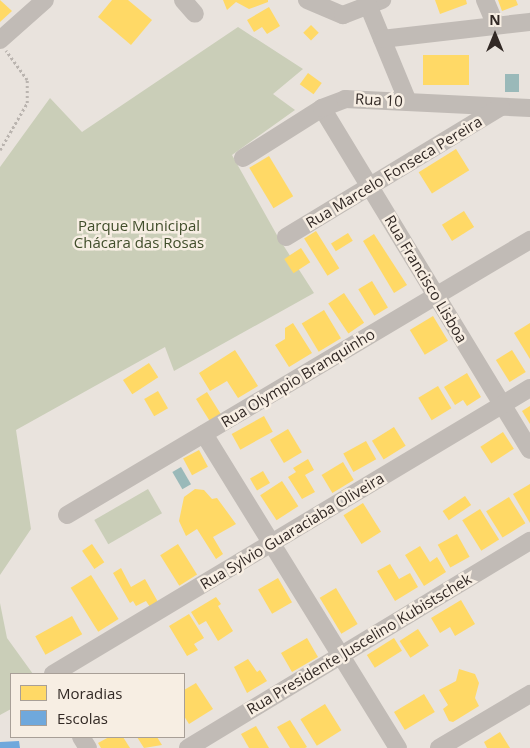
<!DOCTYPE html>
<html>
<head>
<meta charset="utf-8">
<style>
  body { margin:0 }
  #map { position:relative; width:530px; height:748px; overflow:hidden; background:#e9e3dd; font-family:"Open Sans",sans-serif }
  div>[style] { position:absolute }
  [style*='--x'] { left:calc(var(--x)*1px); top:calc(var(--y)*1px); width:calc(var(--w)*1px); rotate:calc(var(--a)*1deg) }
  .green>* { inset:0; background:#caceb8; transform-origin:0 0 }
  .water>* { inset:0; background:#9ab9b9; transform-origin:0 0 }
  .homes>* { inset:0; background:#ffd966; transform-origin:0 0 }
  .schools>* { inset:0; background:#6fa8dc }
  .path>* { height:2.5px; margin-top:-1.25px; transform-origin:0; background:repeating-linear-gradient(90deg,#bab4af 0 2.5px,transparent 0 5px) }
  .minor>* { height:18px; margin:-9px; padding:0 9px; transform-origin:9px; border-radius:9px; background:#c1bbb6 }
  span { translate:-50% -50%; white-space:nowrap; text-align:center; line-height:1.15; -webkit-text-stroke:5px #f7eee3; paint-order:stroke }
  .street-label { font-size:15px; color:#322925 }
  .park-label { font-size:15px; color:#414e2b }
  .legend { position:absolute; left:10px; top:673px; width:175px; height:65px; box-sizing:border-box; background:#f7eee3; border:1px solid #a89f97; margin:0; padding:6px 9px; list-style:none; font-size:15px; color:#322925 }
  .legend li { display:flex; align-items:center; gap:10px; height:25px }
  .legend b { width:25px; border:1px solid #a89f97 }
  .north { position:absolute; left:470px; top:10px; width:50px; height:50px; -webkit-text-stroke:4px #f7eee3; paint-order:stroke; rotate:0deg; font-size:14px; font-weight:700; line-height:20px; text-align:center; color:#322925 }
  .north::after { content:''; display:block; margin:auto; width:18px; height:22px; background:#322925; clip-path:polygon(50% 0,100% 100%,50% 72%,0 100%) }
</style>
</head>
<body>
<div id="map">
  <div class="green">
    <div style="clip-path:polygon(238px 27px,303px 69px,273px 94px,295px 110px,232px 155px,278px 237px,314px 293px,174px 371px,165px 347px,16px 430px,31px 529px,0 575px,0 167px,50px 98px,82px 132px)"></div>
    <div style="left:148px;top:489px;width:28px;height:62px;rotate:60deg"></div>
    <div style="clip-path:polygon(0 603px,7px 638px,33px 674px,11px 674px,11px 709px,0 715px)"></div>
  </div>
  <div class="water">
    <div style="left:505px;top:74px;width:14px;height:18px"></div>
    <div style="left:181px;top:467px;width:20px;height:10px;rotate:60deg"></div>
  </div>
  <div class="homes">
    <div style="clip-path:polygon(0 0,12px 11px,0 22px)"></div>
    <div style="clip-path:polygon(112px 0,128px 0,152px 20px,131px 45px,98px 17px)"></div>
    <div style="clip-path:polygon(223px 0,268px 0,268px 2px,249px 9px,236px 2px,227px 10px)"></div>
    <div style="clip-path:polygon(435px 0,466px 0,467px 4px,440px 14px)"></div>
    <div style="clip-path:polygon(498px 0,516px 0,518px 5px,502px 11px)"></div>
    <div style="clip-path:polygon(269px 7px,280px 26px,267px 34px,262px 27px,254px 32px,247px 20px)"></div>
    <div style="left:311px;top:25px;width:11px;height:11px;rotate:45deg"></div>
    <div style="left:469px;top:55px;width:30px;height:46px;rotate:90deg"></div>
    <div style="left:308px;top:73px;width:17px;height:14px;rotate:36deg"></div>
    <div style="left:456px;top:149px;width:25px;height:44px;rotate:58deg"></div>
    <div style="left:269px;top:156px;width:47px;height:23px;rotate:59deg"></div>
    <div style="left:464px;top:211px;width:19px;height:26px;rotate:58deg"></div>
    <div style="left:316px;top:231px;width:44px;height:14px;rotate:58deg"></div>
    <div style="left:348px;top:233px;width:9px;height:20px;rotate:58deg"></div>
    <div style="clip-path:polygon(374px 234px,407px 285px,394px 293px,363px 241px)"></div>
    <div style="left:301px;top:248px;width:17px;height:20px;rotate:57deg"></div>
    <div style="left:372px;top:281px;width:31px;height:16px;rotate:59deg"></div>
    <div style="left:344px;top:293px;width:36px;height:19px;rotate:56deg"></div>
    <div style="left:324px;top:310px;width:33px;height:26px;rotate:59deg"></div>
    <div style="left:433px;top:316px;width:29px;height:27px;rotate:59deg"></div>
    <div style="clip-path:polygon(293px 323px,312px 353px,289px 367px,275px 345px,285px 339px,285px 328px)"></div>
    <div style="clip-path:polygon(530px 323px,530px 359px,514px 333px)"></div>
    <div style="clip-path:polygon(235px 350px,258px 386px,238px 398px,227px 381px,210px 391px,199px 373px)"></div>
    <div style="left:512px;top:350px;width:26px;height:19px;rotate:58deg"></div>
    <div style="left:149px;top:363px;width:17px;height:31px;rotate:57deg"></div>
    <div style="clip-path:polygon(467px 373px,481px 397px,467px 406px,463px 400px,455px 405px,444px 387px)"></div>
    <div style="left:438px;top:386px;width:26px;height:23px;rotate:59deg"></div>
    <div style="left:158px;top:391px;width:20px;height:16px;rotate:60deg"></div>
    <div style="left:207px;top:392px;width:28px;height:13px;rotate:58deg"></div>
    <div style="clip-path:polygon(530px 406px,530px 424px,522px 411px)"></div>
    <div style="left:264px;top:416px;width:18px;height:37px;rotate:61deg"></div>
    <div style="left:394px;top:427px;width:22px;height:26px;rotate:58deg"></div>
    <div style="left:288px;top:429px;width:27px;height:21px;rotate:59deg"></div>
    <div style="left:503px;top:432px;width:20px;height:27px;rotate:57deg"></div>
    <div style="left:366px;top:441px;width:21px;height:26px;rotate:61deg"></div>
    <div style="left:199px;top:450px;width:19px;height:18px;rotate:62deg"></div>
    <div style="clip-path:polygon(308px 459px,314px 470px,305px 475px,315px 492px,302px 499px,288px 477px,296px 472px,293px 468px)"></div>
    <div style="left:343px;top:462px;width:21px;height:25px;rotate:59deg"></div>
    <div style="left:263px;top:471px;width:14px;height:15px;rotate:60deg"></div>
    <div style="left:282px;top:481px;width:30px;height:26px;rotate:57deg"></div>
    <div style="clip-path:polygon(530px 484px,530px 523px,513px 494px)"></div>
    <div style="clip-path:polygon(195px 489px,204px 490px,212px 499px,217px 498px,236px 524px,213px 537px,223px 554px,216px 559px,197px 529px,186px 536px,179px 521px,184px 497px)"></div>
    <div style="left:465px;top:496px;width:11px;height:27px;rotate:56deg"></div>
    <div style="left:509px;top:497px;width:31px;height:27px;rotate:58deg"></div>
    <div style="left:363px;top:503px;width:34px;height:23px;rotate:58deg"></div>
    <div style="left:480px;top:509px;width:36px;height:21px;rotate:58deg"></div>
    <div style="left:457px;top:534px;width:26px;height:22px;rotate:61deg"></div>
    <div style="left:92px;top:544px;width:22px;height:12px;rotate:56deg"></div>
    <div style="left:178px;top:544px;width:36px;height:21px;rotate:58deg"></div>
    <div style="clip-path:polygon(420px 546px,430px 562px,437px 557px,446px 572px,424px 586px,405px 555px)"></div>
    <div style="clip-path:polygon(390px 564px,399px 579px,410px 573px,418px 587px,395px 601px,377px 571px)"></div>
    <div style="clip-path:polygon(121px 568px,131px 587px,145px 579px,158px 602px,150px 607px,146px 601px,136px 606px,133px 601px,130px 603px,113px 573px)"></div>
    <div style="left:91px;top:575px;width:52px;height:24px;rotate:58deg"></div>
    <div style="left:278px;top:578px;width:28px;height:23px;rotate:60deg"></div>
    <div style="left:336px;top:588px;width:42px;height:19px;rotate:59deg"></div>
    <div style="clip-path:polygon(216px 597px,221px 604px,218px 606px,233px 631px,218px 641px,206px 621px,199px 625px,191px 612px)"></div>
    <div style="clip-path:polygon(461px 600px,475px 624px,455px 636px,450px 627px,440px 633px,431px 618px)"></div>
    <div style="clip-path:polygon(189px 614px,204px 638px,194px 644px,198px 650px,187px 656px,169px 626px)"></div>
    <div style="left:72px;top:616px;width:21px;height:42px;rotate:61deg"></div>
    <div style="left:418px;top:629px;width:20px;height:22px;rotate:57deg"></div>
    <div style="left:307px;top:638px;width:22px;height:30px;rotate:60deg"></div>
    <div style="left:394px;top:638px;width:15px;height:32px;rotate:58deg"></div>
    <div style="clip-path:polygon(248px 659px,257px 672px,260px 670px,267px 681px,247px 693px,234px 667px)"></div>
    <div style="clip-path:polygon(459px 669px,475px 674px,479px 683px,475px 698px,479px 706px,453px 722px,449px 721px,443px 709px,448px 705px,439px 690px,456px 681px)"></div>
    <div style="clip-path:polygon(196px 683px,213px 709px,189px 724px,184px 716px,184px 690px)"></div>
    <div style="left:424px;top:694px;width:21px;height:35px;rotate:59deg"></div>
    <div style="left:325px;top:704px;width:31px;height:29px;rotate:58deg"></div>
    <div style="clip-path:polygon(290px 720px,307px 747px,305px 748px,290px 748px,277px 727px)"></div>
    <div style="clip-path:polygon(256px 726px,269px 748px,249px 748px,241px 734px)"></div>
    <div style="clip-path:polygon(500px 732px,510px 748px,487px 748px,484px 742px)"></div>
    <div style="clip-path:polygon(109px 737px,123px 737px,130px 748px,101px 748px,98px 743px)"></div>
    <div style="clip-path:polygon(137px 737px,157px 737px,162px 745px,144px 748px)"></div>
  </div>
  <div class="schools">
    <div style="clip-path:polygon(19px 741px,20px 748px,0 748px,0 742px)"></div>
  </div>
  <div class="path">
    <div style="--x:0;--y:150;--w:54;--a:-60.1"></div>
    <div style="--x:27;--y:103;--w:23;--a:-90"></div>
    <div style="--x:27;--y:80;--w:36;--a:-126"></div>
  </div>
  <div class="minor">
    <div style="--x:183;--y:0;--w:18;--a:49"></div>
    <div style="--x:307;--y:0;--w:39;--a:23"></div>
    <div style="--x:343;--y:15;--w:42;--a:-21"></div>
    <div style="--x:366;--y:0;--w:110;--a:67.6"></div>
    <div style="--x:485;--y:0;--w:28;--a:67"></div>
    <div style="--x:382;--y:39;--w:149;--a:-6.6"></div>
    <div style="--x:0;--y:40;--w:60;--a:-41.6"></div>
    <div style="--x:322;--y:108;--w:400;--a:58.7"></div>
    <div style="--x:243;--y:158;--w:93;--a:-32.3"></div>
    <div style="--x:322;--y:108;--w:25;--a:-21"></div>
    <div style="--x:345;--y:99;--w:185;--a:2.8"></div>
    <div style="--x:286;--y:237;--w:251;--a:-31.2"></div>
    <div style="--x:204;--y:434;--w:369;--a:58.3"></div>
    <div style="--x:67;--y:515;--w:539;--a:-30.71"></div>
    <div style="--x:53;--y:674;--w:556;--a:-30.95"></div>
    <div style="--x:81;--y:737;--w:13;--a:58"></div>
    <div style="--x:188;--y:748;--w:400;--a:-31.2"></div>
    <div style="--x:439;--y:748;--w:106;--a:-30.7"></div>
  </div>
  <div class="street-label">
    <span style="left:379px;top:100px;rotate:3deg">Rua 10</span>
    <span style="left:394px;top:172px;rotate:-31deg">Rua Marcelo Fonseca Pereira</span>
    <span style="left:426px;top:279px;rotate:59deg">Rua Francisco Lisboa</span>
    <span style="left:298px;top:378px;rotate:-31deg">Rua Olympio Branquinho</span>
    <span style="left:292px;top:531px;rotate:-31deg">Rua Sylvio Guaraciaba Oliveira</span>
    <span style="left:359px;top:644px;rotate:-31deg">Rua Presidente Juscelino Kubistschek</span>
  </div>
  <div class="park-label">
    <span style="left:139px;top:234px">Parque Municipal<br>Chácara das Rosas</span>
  </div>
  <ul class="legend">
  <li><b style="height:14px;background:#ffd966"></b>Moradias</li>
  <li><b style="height:14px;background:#6fa8dc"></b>Escolas</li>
  </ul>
  <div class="north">N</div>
</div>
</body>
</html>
